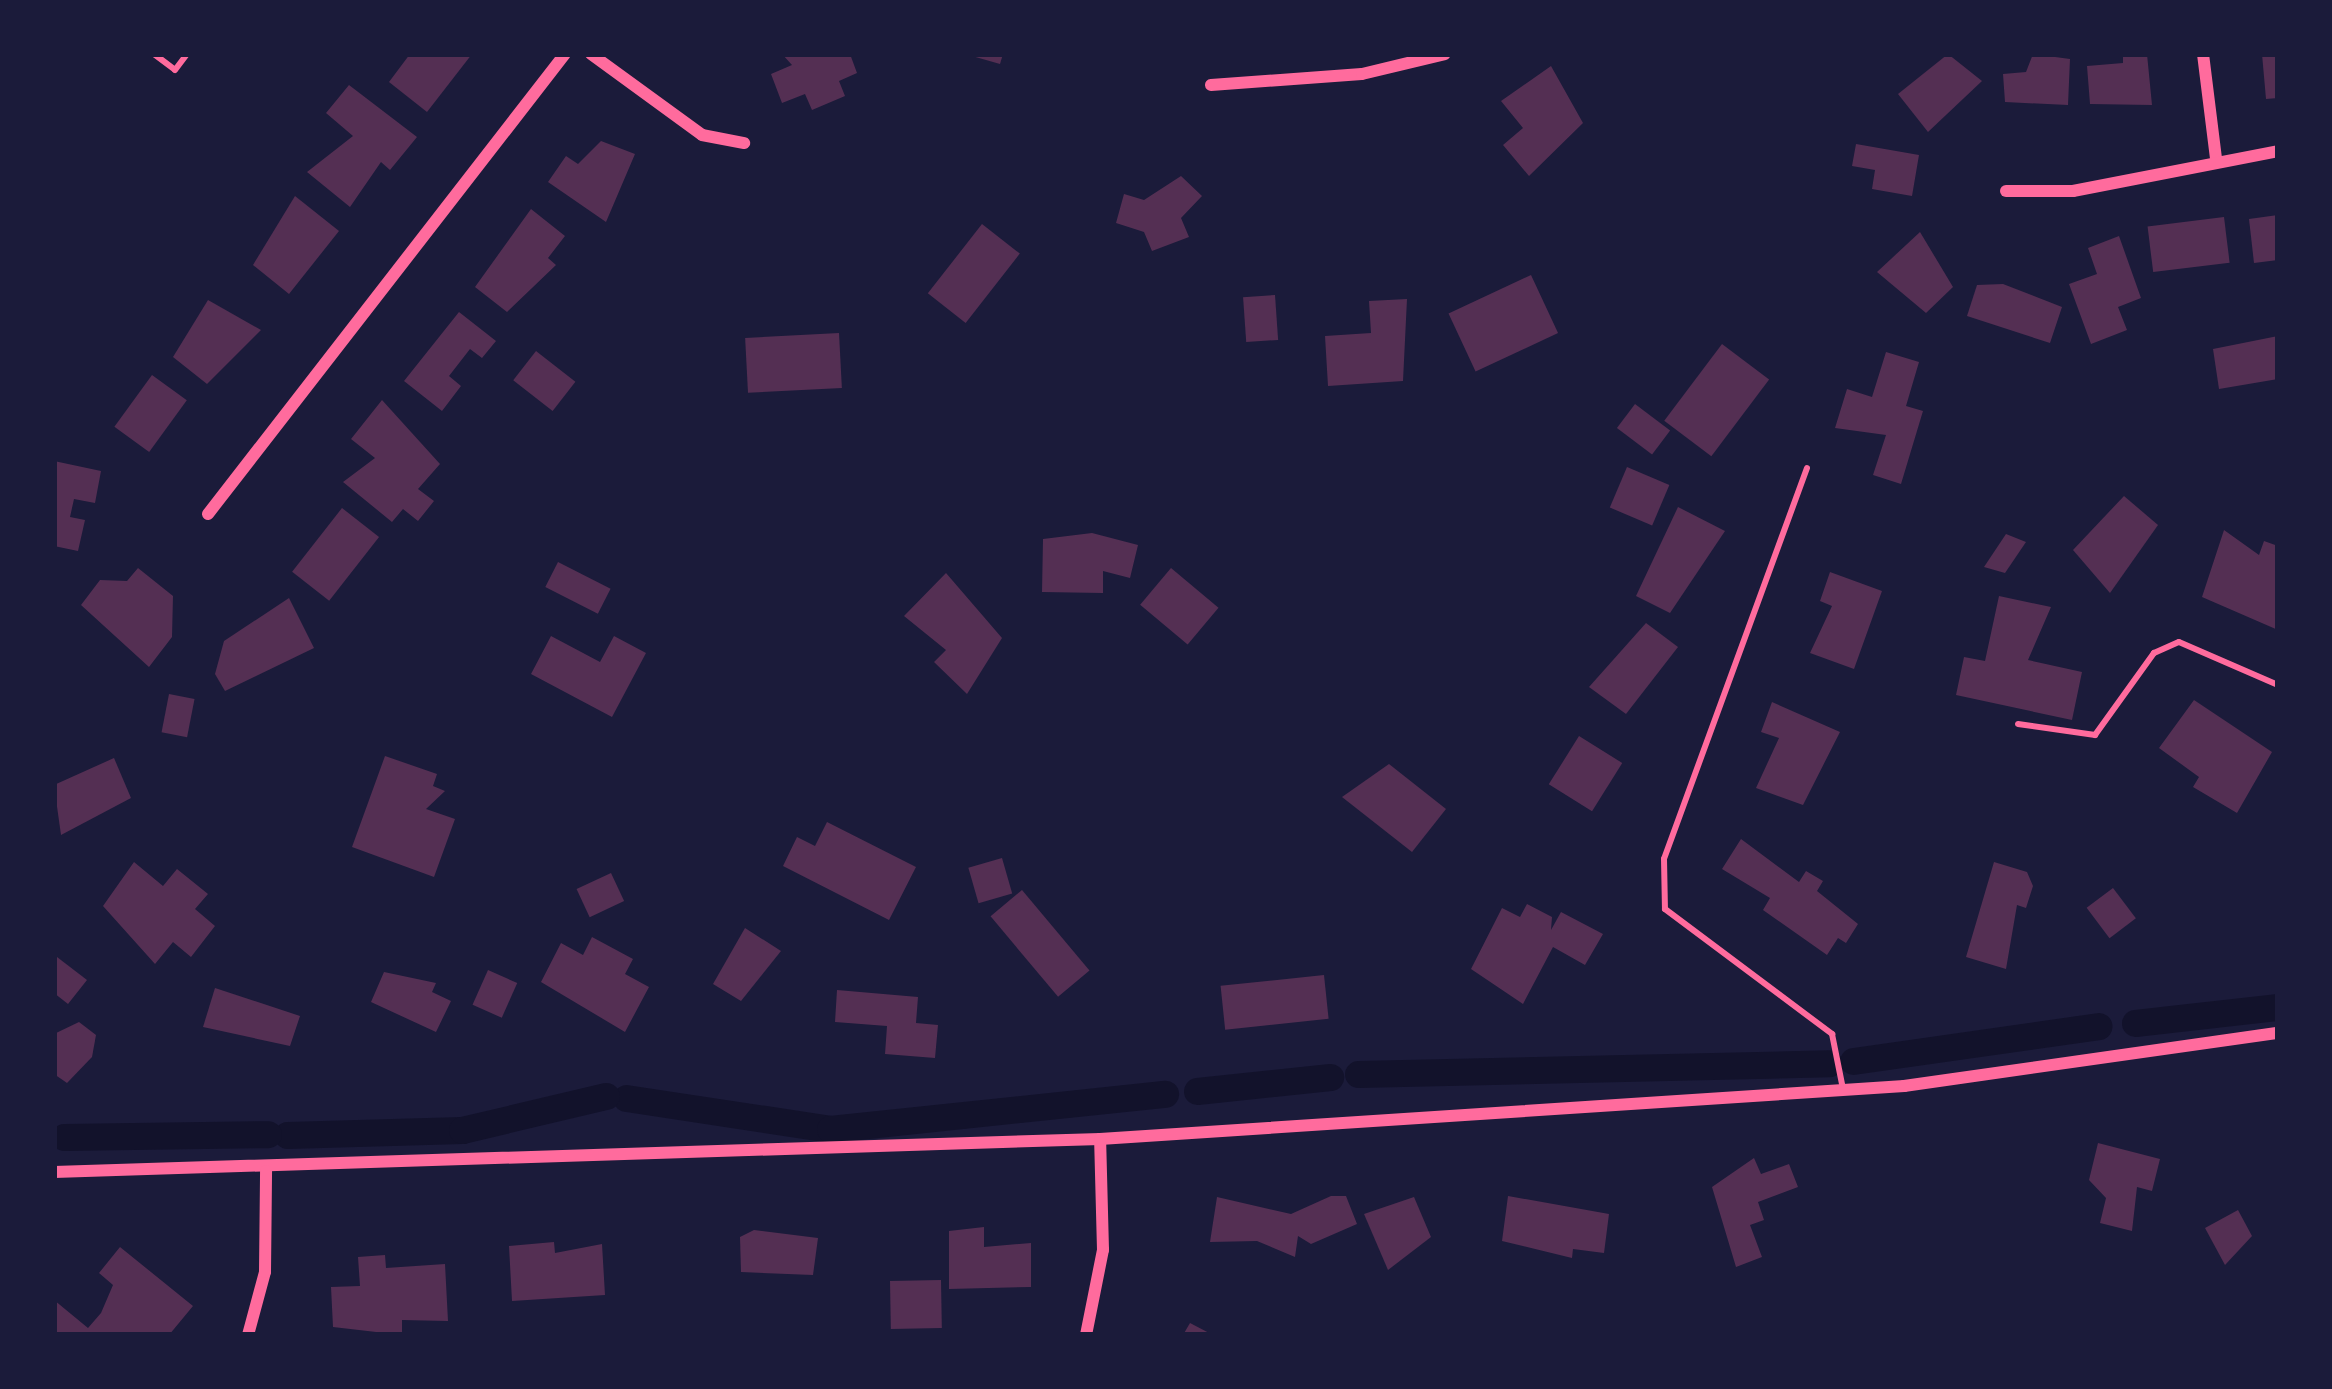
<!DOCTYPE html>
<html>
<head>
<meta charset="utf-8">
<style>
  body { margin:0 }
  #map { position:relative; width:2332px; height:1389px; overflow:hidden; background:#1b1b3a; font-family:"Space Grotesk",sans-serif }
  div>[style] { position:absolute }
  [style*='--x'] { left:calc(var(--x)*1px); top:calc(var(--y)*1px); width:calc(var(--w)*1px); rotate:calc(var(--a)*1deg) }
  .canal>* { height:27px; margin:-13.5px; padding:0 13.5px; transform-origin:13.5px; border-radius:13.5px; background:#12122b }
  .building>* { inset:0; background:#542f53; transform-origin:0 0 }
  .service>* { height:6px; margin:-3px; padding:0 3px; transform-origin:3px; border-radius:3px; background:#ff6b9d }
  .minor>* { height:12px; margin:-6px; padding:0 6px; transform-origin:6px; border-radius:6px; background:#ff6b9d }
  span { translate:-50% -50%; white-space:nowrap; text-align:center; line-height:1.15; -webkit-text-stroke:9px #1b1b3a; paint-order:stroke }
  .frame { position:absolute; inset:0; border:57px solid #1b1b3a; pointer-events:none }
</style>
</head>
<body>
<div id="map">
  <div class="canal">
    <div style="--x:2135;--y:1023;--w:144;--a:-6.4"></div>
    <div style="--x:1853;--y:1061;--w:248;--a:-8.1"></div>
    <div style="--x:1358;--y:1074;--w:471;--a:-1.3"></div>
    <div style="--x:1197;--y:1091;--w:134;--a:-6"></div>
    <div style="--x:626;--y:1098;--w:206;--a:8.6"></div>
    <div style="--x:830;--y:1129;--w:337;--a:-6"></div>
    <div style="--x:287;--y:1135;--w:175;--a:-1.6"></div>
    <div style="--x:462;--y:1130;--w:148;--a:-13.3"></div>
    <div style="--x:64;--y:1137;--w:204;--a:-0.8"></div>
  </div>
  <div class="building">
    <div style="clip-path:polygon(410px 54px,472px 54px,427px 112px,389px 82px)"></div>
    <div style="clip-path:polygon(782px 54px,850px 54px,857px 73px,839px 81px,845px 96px,812px 110px,805px 94px,782px 103px,771px 74px,792px 65px)"></div>
    <div style="clip-path:polygon(965px 54px,1003px 54px,1000px 64px)"></div>
    <div style="clip-path:polygon(1948px 54px,1982px 81px,1928px 132px,1898px 94px)"></div>
    <div style="clip-path:polygon(2033px 54px,2070px 59px,2068px 105px,2005px 102px,2003px 74px,2026px 72px)"></div>
    <div style="clip-path:polygon(2123px 54px,2147px 54px,2152px 105px,2090px 104px,2087px 66px,2123px 63px)"></div>
    <div style="clip-path:polygon(2262px 54px,2278px 54px,2278px 98px,2266px 99px)"></div>
    <div style="clip-path:polygon(1551px 66px,1583px 123px,1529px 176px,1503px 145px,1523px 128px,1501px 101px)"></div>
    <div style="clip-path:polygon(349px 85px,417px 137px,390px 170px,381px 162px,350px 207px,307px 172px,353px 136px,326px 113px)"></div>
    <div style="clip-path:polygon(601px 141px,635px 154px,606px 222px,548px 182px,566px 156px,578px 164px)"></div>
    <div style="clip-path:polygon(1856px 144px,1919px 155px,1912px 196px,1872px 189px,1875px 170px,1852px 166px)"></div>
    <div style="clip-path:polygon(1181px 176px,1202px 196px,1181px 218px,1189px 237px,1152px 251px,1144px 232px,1116px 223px,1124px 194px,1144px 200px)"></div>
    <div style="clip-path:polygon(295px 196px,339px 231px,289px 294px,253px 265px)"></div>
    <div style="clip-path:polygon(531px 209px,565px 236px,548px 258px,556px 265px,507px 312px,475px 287px)"></div>
    <div style="clip-path:polygon(2278px 215px,2278px 260px,2254px 263px,2249px 219px)"></div>
    <div style="left:2224px;top:217px;width:46px;height:77px;rotate:83deg"></div>
    <div style="left:982px;top:224px;width:48px;height:88px;rotate:38deg"></div>
    <div style="clip-path:polygon(1920px 232px,1953px 287px,1926px 313px,1877px 272px)"></div>
    <div style="clip-path:polygon(2119px 236px,2141px 298px,2118px 307px,2127px 330px,2091px 344px,2069px 284px,2097px 274px,2088px 248px)"></div>
    <div style="left:1531px;top:275px;width:64px;height:91px;rotate:65deg"></div>
    <div style="clip-path:polygon(2003px 284px,2062px 307px,2050px 343px,1967px 316px,1977px 285px)"></div>
    <div style="left:1275px;top:295px;width:45px;height:32px;rotate:86deg"></div>
    <div style="clip-path:polygon(1407px 299px,1403px 381px,1328px 386px,1325px 336px,1371px 333px,1369px 301px)"></div>
    <div style="clip-path:polygon(208px 300px,261px 330px,207px 384px,173px 357px)"></div>
    <div style="clip-path:polygon(459px 312px,496px 341px,482px 358px,470px 349px,449px 376px,461px 386px,442px 411px,404px 381px)"></div>
    <div style="left:839px;top:333px;width:55px;height:94px;rotate:87deg"></div>
    <div style="clip-path:polygon(2278px 336px,2278px 379px,2219px 389px,2213px 349px)"></div>
    <div style="left:1722px;top:344px;width:59px;height:96px;rotate:37deg"></div>
    <div style="left:536px;top:351px;width:50px;height:37px;rotate:38deg"></div>
    <div style="clip-path:polygon(1886px 352px,1919px 362px,1906px 406px,1923px 411px,1901px 484px,1873px 475px,1886px 435px,1835px 428px,1847px 389px,1872px 397px)"></div>
    <div style="left:152px;top:375px;width:43px;height:64px;rotate:36deg"></div>
    <div style="clip-path:polygon(382px 400px,440px 464px,418px 489px,434px 501px,418px 521px,403px 509px,392px 522px,343px 482px,375px 458px,351px 439px)"></div>
    <div style="left:1635px;top:404px;width:44px;height:30px;rotate:37deg"></div>
    <div style="clip-path:polygon(54px 461px,101px 471px,95px 503px,74px 499px,70px 517px,85px 520px,78px 551px,54px 546px)"></div>
    <div style="left:1627px;top:467px;width:46px;height:44px;rotate:23deg"></div>
    <div style="clip-path:polygon(2124px 496px,2158px 525px,2110px 593px,2073px 550px)"></div>
    <div style="clip-path:polygon(1678px 507px,1725px 531px,1670px 613px,1636px 596px)"></div>
    <div style="left:342px;top:508px;width:47px;height:81px;rotate:38deg"></div>
    <div style="clip-path:polygon(2224px 530px,2259px 555px,2264px 541px,2278px 546px,2278px 630px,2202px 597px)"></div>
    <div style="clip-path:polygon(1092px 533px,1138px 545px,1130px 578px,1103px 571px,1103px 593px,1042px 592px,1043px 539px)"></div>
    <div style="clip-path:polygon(2006px 534px,2026px 542px,2005px 573px,1984px 567px)"></div>
    <div style="left:558px;top:562px;width:59px;height:28px;rotate:27deg"></div>
    <div style="clip-path:polygon(138px 568px,173px 596px,172px 637px,149px 667px,81px 605px,100px 580px,127px 581px)"></div>
    <div style="left:1171px;top:568px;width:62px;height:48px;rotate:40deg"></div>
    <div style="clip-path:polygon(1830px 572px,1882px 591px,1854px 669px,1810px 653px,1832px 606px,1820px 601px)"></div>
    <div style="clip-path:polygon(946px 573px,1002px 638px,967px 694px,934px 662px,946px 650px,904px 616px)"></div>
    <div style="clip-path:polygon(1999px 596px,2051px 607px,2028px 660px,2082px 672px,2072px 720px,1956px 695px,1964px 657px,1985px 661px)"></div>
    <div style="clip-path:polygon(289px 598px,314px 648px,225px 691px,215px 674px,224px 641px)"></div>
    <div style="clip-path:polygon(1646px 623px,1678px 647px,1626px 714px,1589px 687px)"></div>
    <div style="clip-path:polygon(551px 636px,600px 662px,614px 636px,646px 653px,612px 717px,531px 674px)"></div>
    <div style="left:169px;top:694px;width:26px;height:39px;rotate:11deg"></div>
    <div style="clip-path:polygon(2194px 700px,2272px 752px,2237px 813px,2193px 787px,2199px 777px,2159px 748px)"></div>
    <div style="clip-path:polygon(1772px 702px,1840px 732px,1803px 805px,1756px 788px,1779px 738px,1761px 732px)"></div>
    <div style="left:1579px;top:736px;width:51px;height:57px;rotate:32deg"></div>
    <div style="clip-path:polygon(385px 756px,437px 774px,433px 786px,445px 791px,426px 809px,455px 819px,434px 877px,352px 847px)"></div>
    <div style="clip-path:polygon(114px 758px,131px 798px,61px 835px,54px 785px)"></div>
    <div style="clip-path:polygon(1389px 764px,1446px 809px,1412px 852px,1342px 797px)"></div>
    <div style="clip-path:polygon(827px 822px,916px 867px,889px 920px,783px 866px,797px 837px,815px 846px)"></div>
    <div style="clip-path:polygon(1741px 839px,1799px 882px,1806px 871px,1823px 881px,1817px 891px,1858px 924px,1846px 943px,1838px 938px,1827px 955px,1763px 910px,1770px 898px,1722px 869px)"></div>
    <div style="left:1002px;top:858px;width:37px;height:35px;rotate:74deg"></div>
    <div style="clip-path:polygon(134px 862px,163px 886px,177px 869px,208px 894px,195px 909px,215px 926px,191px 957px,173px 942px,155px 964px,103px 906px)"></div>
    <div style="clip-path:polygon(1994px 862px,2027px 872px,2033px 886px,2026px 908px,2017px 905px,2006px 969px,1966px 957px)"></div>
    <div style="left:611px;top:873px;width:31px;height:38px;rotate:65deg"></div>
    <div style="left:2113px;top:888px;width:38px;height:33px;rotate:53deg"></div>
    <div style="left:1022px;top:890px;width:105px;height:41px;rotate:50deg"></div>
    <div style="clip-path:polygon(1527px 904px,1552px 917px,1551px 930px,1561px 912px,1603px 934px,1585px 965px,1553px 947px,1523px 1004px,1471px 969px,1502px 908px,1520px 917px)"></div>
    <div style="clip-path:polygon(745px 928px,781px 951px,741px 1001px,713px 984px)"></div>
    <div style="clip-path:polygon(592px 937px,633px 959px,625px 974px,649px 987px,625px 1032px,541px 982px,561px 943px,583px 955px)"></div>
    <div style="clip-path:polygon(57px 957px,87px 980px,68px 1004px,54px 993px)"></div>
    <div style="left:488px;top:970px;width:32px;height:38px;rotate:24deg"></div>
    <div style="clip-path:polygon(384px 972px,436px 983px,432px 992px,451px 1001px,436px 1032px,371px 1002px)"></div>
    <div style="left:1324px;top:975px;width:44px;height:104px;rotate:84deg"></div>
    <div style="clip-path:polygon(215px 988px,300px 1016px,290px 1046px,203px 1027px)"></div>
    <div style="clip-path:polygon(837px 990px,918px 997px,916px 1023px,938px 1025px,935px 1058px,885px 1054px,887px 1026px,835px 1022px)"></div>
    <div style="clip-path:polygon(79px 1022px,96px 1035px,92px 1057px,67px 1083px,54px 1074px,54px 1034px)"></div>
    <div style="clip-path:polygon(2098px 1143px,2160px 1159px,2152px 1191px,2137px 1187px,2132px 1231px,2100px 1223px,2106px 1198px,2089px 1180px)"></div>
    <div style="clip-path:polygon(1754px 1158px,1761px 1174px,1789px 1164px,1798px 1187px,1758px 1202px,1764px 1220px,1750px 1225px,1762px 1257px,1736px 1267px,1712px 1187px)"></div>
    <div style="clip-path:polygon(1331px 1196px,1346px 1196px,1357px 1224px,1311px 1244px,1298px 1236px,1295px 1257px,1257px 1241px,1210px 1242px,1217px 1197px,1291px 1214px)"></div>
    <div style="clip-path:polygon(1508px 1196px,1609px 1214px,1604px 1253px,1573px 1249px,1572px 1258px,1502px 1241px)"></div>
    <div style="clip-path:polygon(1414px 1197px,1431px 1237px,1388px 1270px,1364px 1214px)"></div>
    <div style="clip-path:polygon(2238px 1210px,2252px 1236px,2225px 1265px,2205px 1228px)"></div>
    <div style="clip-path:polygon(984px 1227px,984px 1247px,1031px 1243px,1031px 1287px,949px 1289px,949px 1231px)"></div>
    <div style="clip-path:polygon(754px 1230px,818px 1238px,813px 1275px,741px 1272px,740px 1237px)"></div>
    <div style="clip-path:polygon(554px 1242px,555px 1253px,602px 1244px,605px 1295px,512px 1301px,509px 1246px)"></div>
    <div style="clip-path:polygon(120px 1247px,193px 1306px,169px 1335px,54px 1335px,54px 1300px,88px 1328px,101px 1313px,113px 1285px,99px 1273px)"></div>
    <div style="clip-path:polygon(385px 1255px,386px 1268px,445px 1264px,448px 1321px,402px 1320px,402px 1335px,333px 1327px,331px 1287px,360px 1286px,358px 1257px)"></div>
    <div style="left:941px;top:1280px;width:48px;height:51px;rotate:89deg"></div>
    <div style="clip-path:polygon(1190px 1323px,1213px 1335px,1183px 1335px)"></div>
  </div>
  <div class="service">
    <div style="--x:154;--y:54;--w:26;--a:37"></div>
    <div style="--x:175;--y:70;--w:20;--a:-53"></div>
    <div style="--x:1807;--y:468;--w:416;--a:110.1"></div>
    <div style="--x:1664;--y:859;--w:50;--a:88.9"></div>
    <div style="--x:1665;--y:909;--w:209;--a:36.8"></div>
    <div style="--x:1832;--y:1034;--w:56;--a:78.7"></div>
    <div style="--x:2018;--y:724;--w:78;--a:8.1"></div>
    <div style="--x:2095;--y:735;--w:101;--a:-54.3"></div>
    <div style="--x:2154;--y:653;--w:27;--a:-24"></div>
    <div style="--x:2179;--y:642;--w:108;--a:23.5"></div>
  </div>
  <div class="minor">
    <div style="--x:591;--y:54;--w:137;--a:36.1"></div>
    <div style="--x:702;--y:135;--w:43;--a:10.8"></div>
    <div style="--x:2203;--y:54;--w:106;--a:82.9"></div>
    <div style="--x:1211;--y:85;--w:151;--a:-4.2"></div>
    <div style="--x:1362;--y:74;--w:85;--a:-13.5"></div>
    <div style="--x:2006;--y:191;--w:67;--a:0"></div>
    <div style="--x:2073;--y:191;--w:209;--a:-11"></div>
    <div style="--x:208;--y:514;--w:582;--a:-52.19"></div>
    <div style="--x:54;--y:1172;--w:1047;--a:-1.81"></div>
    <div style="--x:1100;--y:1139;--w:806;--a:-3.77"></div>
    <div style="--x:1904;--y:1086;--w:378;--a:-8.1"></div>
    <div style="--x:248;--y:1335;--w:65;--a:-74.9"></div>
    <div style="--x:265;--y:1272;--w:101;--a:-89.4"></div>
    <div style="--x:1086;--y:1335;--w:87;--a:-78.7"></div>
    <div style="--x:1103;--y:1250;--w:111;--a:-91.5"></div>
  </div>
  <div class="frame"></div>
</div>
</body>
</html>
